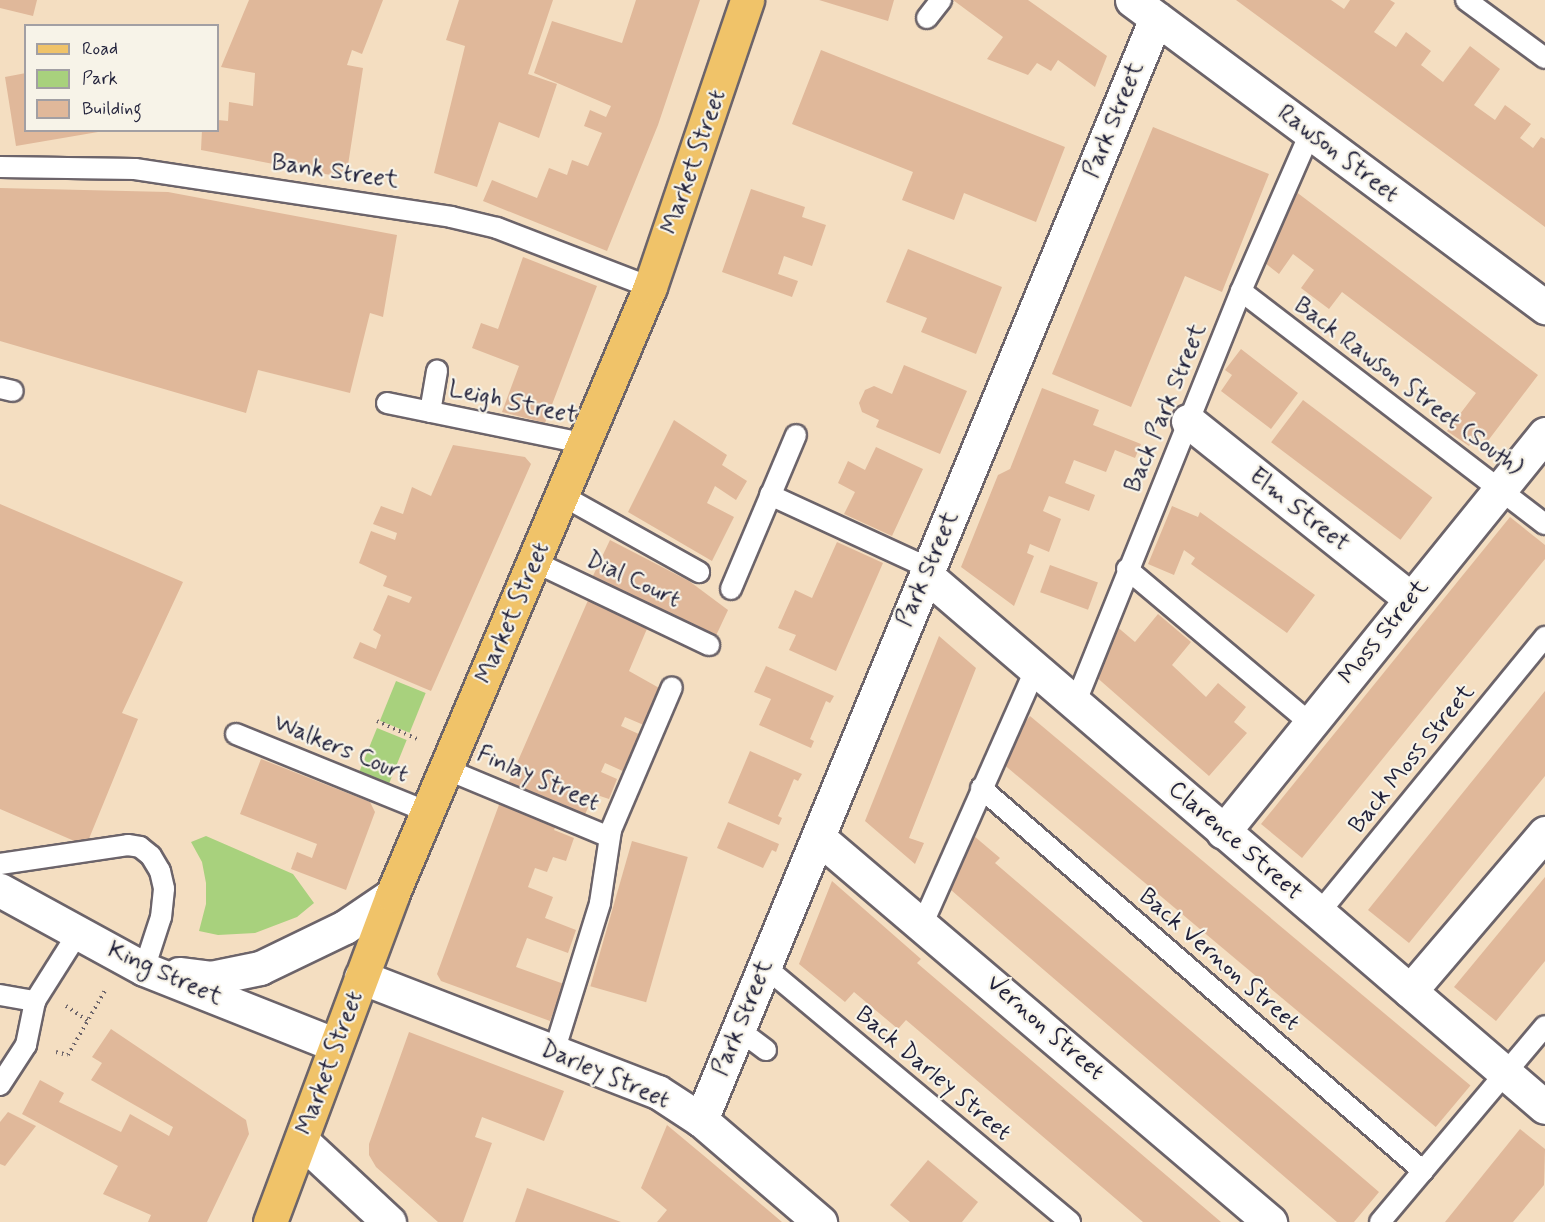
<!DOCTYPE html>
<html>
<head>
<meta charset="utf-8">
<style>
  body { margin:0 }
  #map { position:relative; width:1545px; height:1222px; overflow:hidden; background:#f4dec1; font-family:Mynerve,sans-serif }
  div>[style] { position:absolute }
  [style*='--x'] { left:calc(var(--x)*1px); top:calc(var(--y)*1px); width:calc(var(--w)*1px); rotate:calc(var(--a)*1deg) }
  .green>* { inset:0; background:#a8d17d; transform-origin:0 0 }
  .building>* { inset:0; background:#e0b89a; transform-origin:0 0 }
  .path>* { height:4px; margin-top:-2px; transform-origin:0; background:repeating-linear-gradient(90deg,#6c646a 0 1.5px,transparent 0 6px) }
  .roads { filter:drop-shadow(2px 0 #6c646a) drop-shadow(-2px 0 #6c646a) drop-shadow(0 2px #6c646a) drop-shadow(0 -2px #6c646a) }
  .service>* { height:20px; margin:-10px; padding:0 10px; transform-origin:10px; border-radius:10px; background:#fff }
  .minor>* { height:33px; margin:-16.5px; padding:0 16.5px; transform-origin:16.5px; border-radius:16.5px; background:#fff }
  .tertiary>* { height:33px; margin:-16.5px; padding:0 16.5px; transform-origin:16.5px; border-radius:16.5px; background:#fff }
  .primary>* { height:33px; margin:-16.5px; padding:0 16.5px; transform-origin:16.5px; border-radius:16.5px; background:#f0c369 }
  span { translate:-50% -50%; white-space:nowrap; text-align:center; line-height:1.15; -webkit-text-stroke:4.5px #f7f3e8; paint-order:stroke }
  .street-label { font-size:24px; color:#22223b }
  .legend { position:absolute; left:24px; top:24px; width:195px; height:108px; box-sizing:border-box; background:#f7f3e8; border:2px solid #a29fa3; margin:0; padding:8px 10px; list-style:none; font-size:18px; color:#22223b }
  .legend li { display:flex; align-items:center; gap:12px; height:30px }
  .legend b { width:30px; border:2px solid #a29fa3 }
</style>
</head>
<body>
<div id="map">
  <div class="green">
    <div style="left:396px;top:681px;width:32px;height:43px;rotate:22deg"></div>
    <div style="left:377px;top:728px;width:32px;height:49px;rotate:22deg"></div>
    <div style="clip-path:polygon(206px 836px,293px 874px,314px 903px,297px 917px,255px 933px,218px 935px,199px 931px,206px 904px,206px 883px,202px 862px,191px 842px)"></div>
  </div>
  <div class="building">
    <div style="clip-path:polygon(0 0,37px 0,33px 16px,0 8px)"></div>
    <div style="clip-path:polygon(249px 0,383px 0,362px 54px,352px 50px,347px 65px,363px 68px,346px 178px,201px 150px,202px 130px,218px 130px,218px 120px,228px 121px,229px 102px,253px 106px,255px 73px,221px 67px)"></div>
    <div style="clip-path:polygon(459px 0,553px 0,528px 74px,557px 84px,539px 138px,499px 122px,477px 187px,434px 173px,465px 46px,446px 40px)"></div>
    <div style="clip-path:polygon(636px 0,700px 0,658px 125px,607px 251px,483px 201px,492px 180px,537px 198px,549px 168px,567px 175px,572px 160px,588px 166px,602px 133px,584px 126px,590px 110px,606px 117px,611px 106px,534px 73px,552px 21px,622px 43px)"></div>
    <div style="clip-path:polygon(819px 0,894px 0,888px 21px)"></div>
    <div style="clip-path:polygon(953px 0,1028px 0,1107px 56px,1095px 87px,1058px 60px,1051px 71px,1037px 63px,1028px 75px,987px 59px,1003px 37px)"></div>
    <div style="clip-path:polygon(1236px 0,1331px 0,1344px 9px,1350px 0,1390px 0,1395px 3px,1374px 32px,1396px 47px,1406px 32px,1431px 51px,1421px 65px,1443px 82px,1470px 46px,1500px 69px,1474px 105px,1495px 120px,1505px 105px,1531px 124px,1520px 138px,1533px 148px,1541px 137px,1545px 139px,1545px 227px)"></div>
    <div style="clip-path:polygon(821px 50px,1065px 147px,1036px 222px,964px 193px,954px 220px,902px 200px,913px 172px,792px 124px)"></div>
    <div style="clip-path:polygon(26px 73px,26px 130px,98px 132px,16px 146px,5px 77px)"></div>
    <div style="clip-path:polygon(1153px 127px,1269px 174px,1222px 292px,1185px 276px,1131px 407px,1052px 374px)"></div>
    <div style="clip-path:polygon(0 188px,168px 192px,397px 235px,383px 317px,370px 313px,350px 393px,258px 370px,246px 413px,0 341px)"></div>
    <div style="clip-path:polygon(751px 189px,805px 207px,802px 217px,826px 225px,812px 266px,784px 256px,778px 274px,798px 281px,792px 297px,722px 272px)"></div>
    <div style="clip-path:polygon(1295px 191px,1538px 375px,1487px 442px,1478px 434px,1469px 446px,1447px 431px,1476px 393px,1342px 292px,1329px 309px,1301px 288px,1314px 270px,1293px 254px,1279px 274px,1265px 263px)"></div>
    <div style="clip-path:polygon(908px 249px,1002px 287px,976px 354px,921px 332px,927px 318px,886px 302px)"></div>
    <div style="clip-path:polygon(523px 257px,597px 286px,545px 423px,502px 412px,519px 366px,472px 348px,481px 323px,498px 329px)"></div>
    <div style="clip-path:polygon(1241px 349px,1298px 393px,1271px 429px,1221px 391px,1232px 375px,1225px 370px)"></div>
    <div style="clip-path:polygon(904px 365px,967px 391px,940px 454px,876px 427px,879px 420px,862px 412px,859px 403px,865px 390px,874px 386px,892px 394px)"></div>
    <div style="clip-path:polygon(1042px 388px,1099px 410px,1093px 425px,1141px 444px,1135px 458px,1115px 450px,1106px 472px,1074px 460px,1065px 483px,1095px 495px,1089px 511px,1049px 496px,1043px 511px,1061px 519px,1049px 552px,1030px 544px,1027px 553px,1034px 556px,1014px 606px,961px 567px,998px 475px,1010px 469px)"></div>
    <div style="left:1303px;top:400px;width:162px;height:53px;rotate:37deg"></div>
    <div style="clip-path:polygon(674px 420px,727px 455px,722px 465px,747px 481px,736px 500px,715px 486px,707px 503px,734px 517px,712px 561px,628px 512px)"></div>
    <div style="clip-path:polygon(453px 445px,525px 457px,531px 464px,431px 691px,353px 658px,360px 642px,376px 649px,381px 635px,373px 630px,388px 595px,409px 603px,412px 597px,383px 586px,387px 576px,359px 563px,371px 531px,395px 540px,397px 533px,373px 524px,381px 506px,403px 514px,412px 487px,431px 496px)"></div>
    <div style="clip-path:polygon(876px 447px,923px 469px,892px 536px,844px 514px,855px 492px,838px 483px,848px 461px,865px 470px)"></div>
    <div style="clip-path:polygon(0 504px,183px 582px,122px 713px,138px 719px,86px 846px,0 809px)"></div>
    <div style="clip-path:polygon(1172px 506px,1198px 517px,1200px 512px,1315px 595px,1287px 633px,1191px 564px,1195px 558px,1184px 550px,1174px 575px,1148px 564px)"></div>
    <div style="clip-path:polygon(1510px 517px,1545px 545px,1545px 559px,1302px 858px,1261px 824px)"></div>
    <div style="clip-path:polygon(610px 540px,689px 581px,728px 610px,713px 642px,591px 580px)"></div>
    <div style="clip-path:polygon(837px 542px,883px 563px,836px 671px,789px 650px,796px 635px,778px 628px,795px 590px,812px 598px)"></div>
    <div style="left:1050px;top:565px;width:51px;height:29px;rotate:20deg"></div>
    <div style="clip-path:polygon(589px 598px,649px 624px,629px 671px,661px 689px,646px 726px,625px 717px,621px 726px,641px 735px,625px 772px,605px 763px,601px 772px,617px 779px,609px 799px,594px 794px,583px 819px,507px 786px)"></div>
    <div style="clip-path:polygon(1158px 614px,1191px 642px,1172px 665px,1206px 697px,1218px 683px,1246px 707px,1234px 722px,1247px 733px,1209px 776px,1094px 675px,1115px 625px,1135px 642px)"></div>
    <div style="clip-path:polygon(939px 636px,976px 668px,909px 838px,924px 843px,915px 864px,865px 821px)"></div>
    <div style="clip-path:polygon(766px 666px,834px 696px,830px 703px,826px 701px,810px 739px,814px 741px,811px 748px,759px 725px,771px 699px,754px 692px)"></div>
    <div style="clip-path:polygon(1545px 691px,1545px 776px,1409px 943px,1368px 910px)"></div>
    <div style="left:1030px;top:716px;width:575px;height:54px;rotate:40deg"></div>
    <div style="clip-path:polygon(750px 751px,802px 774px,798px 781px,794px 779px,786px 798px,778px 816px,782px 818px,779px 825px,728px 803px)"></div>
    <div style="clip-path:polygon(261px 759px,370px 802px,375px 812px,346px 890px,291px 869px,297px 852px,312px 858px,317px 844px,240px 814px)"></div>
    <div style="clip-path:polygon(500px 802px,557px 823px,554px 830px,574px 838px,566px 861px,553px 857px,547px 872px,535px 868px,528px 887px,553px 897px,545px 918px,576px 930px,568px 953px,527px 938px,516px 967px,564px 984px,550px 1021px,441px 981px,437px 974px)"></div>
    <div style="clip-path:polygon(728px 822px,779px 844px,776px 852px,772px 850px,763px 868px,717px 848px)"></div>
    <div style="clip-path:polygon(974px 836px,1000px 858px,995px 863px,1379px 1192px,1354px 1222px,1337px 1222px,951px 890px)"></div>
    <div style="left:632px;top:841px;width:58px;height:151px;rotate:16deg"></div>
    <div style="clip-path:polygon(1545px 877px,1545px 961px,1496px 1021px,1454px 987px)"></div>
    <div style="clip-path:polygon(832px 881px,921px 959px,917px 963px,1221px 1222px,1143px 1222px,906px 1020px,898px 1029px,854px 992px,845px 1002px,799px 964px)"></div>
    <div style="clip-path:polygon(111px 1029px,246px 1120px,249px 1134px,207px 1222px,148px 1222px,151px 1215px,103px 1194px,118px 1166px,22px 1114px,40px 1080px,64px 1093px,59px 1102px,121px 1132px,130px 1114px,169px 1136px,173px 1127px,91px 1080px,102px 1063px,92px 1057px)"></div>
    <div style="clip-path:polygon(409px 1032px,564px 1091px,544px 1141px,482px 1117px,475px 1137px,492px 1143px,463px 1222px,438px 1222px,376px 1167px,369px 1155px,369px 1144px)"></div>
    <div style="clip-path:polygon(8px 1112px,36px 1126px,5px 1166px,0 1164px,0 1122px)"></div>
    <div style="clip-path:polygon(667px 1125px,709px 1160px,782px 1222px,657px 1222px,667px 1210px,641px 1188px)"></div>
    <div style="clip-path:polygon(1520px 1129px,1545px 1149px,1544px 1185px,1513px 1222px,1445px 1222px)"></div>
    <div style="clip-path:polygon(928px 1160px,978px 1202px,962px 1222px,910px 1222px,890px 1205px)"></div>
    <div style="clip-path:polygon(527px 1188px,621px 1222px,515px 1222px)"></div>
  </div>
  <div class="path">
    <div style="--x:377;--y:721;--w:44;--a:24.2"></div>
    <div style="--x:66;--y:1006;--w:27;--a:34"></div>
    <div style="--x:56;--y:1052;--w:12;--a:14"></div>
    <div style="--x:68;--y:1055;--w:76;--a:-60.1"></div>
  </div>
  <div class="roads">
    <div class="service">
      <div style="--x:1466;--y:0;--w:98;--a:36.3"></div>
      <div style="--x:927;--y:18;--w:23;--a:-52"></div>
      <div style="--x:0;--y:167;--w:135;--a:0.8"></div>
      <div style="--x:135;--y:169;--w:320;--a:8.6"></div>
      <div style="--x:451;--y:217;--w:47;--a:13.4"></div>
      <div style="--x:497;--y:228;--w:164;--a:21.1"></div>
      <div style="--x:1241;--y:291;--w:383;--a:37.5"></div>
      <div style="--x:0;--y:388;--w:13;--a:13"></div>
      <div style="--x:387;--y:403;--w:203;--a:11.6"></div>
      <div style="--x:430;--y:412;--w:42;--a:-80.3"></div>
      <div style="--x:770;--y:495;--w:175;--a:24.7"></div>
      <div style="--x:563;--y:496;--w:156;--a:29.2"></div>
      <div style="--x:535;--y:562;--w:193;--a:25.5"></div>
      <div style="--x:1127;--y:569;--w:239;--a:40.1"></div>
      <div style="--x:731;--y:589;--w:167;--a:-67.1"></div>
      <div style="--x:1075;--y:704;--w:445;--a:-68.1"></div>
      <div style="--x:1241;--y:291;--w:172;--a:-66.4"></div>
      <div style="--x:236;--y:734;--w:207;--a:22.1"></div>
      <div style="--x:446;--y:769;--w:177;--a:22.6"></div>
      <div style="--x:981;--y:788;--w:585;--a:40.91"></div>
      <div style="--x:0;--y:864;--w:129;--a:-8.4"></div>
      <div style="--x:128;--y:845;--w:12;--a:9"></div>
      <div style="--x:140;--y:847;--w:14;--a:39"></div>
      <div style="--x:151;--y:856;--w:17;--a:59"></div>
      <div style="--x:160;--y:871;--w:18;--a:77"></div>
      <div style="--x:164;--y:889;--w:28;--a:96"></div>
      <div style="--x:161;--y:917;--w:55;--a:108.1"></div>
      <div style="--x:1319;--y:913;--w:357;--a:-50.7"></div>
      <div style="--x:923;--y:923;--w:277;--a:-66.1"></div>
      <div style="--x:764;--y:966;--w:399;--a:39.9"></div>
      <div style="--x:0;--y:995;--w:36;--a:10"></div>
      <div style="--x:738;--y:1029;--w:35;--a:37"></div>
      <div style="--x:554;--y:1052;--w:156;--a:-72.8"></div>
      <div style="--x:600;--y:903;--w:74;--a:-81.4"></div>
      <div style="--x:611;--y:830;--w:155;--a:-66.9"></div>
      <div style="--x:0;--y:1085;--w:48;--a:-57"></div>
      <div style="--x:26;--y:1045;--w:45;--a:-78.4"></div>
      <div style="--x:35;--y:1001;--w:80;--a:-57.7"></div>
      <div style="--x:1380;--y:1222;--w:256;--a:-49.9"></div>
    </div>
    <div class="minor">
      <div style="--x:1132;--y:0;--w:515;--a:36.62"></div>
      <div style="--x:1188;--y:421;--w:285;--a:38.6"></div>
      <div style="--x:926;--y:575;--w:816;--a:40.68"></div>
      <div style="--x:1223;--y:832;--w:512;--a:-51.03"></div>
      <div style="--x:818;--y:837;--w:594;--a:40.42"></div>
      <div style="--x:361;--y:977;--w:318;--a:21.2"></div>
      <div style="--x:658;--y:1092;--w:51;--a:33.1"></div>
      <div style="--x:701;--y:1120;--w:157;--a:40.6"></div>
      <div style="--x:1410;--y:991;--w:208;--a:-49.5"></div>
      <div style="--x:701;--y:1120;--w:1192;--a:-67.56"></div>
      <div style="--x:302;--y:1141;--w:119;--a:43"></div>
    </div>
    <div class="tertiary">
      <div style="--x:0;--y:890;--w:164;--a:28.7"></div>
      <div style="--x:144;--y:969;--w:206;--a:21.6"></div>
      <div style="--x:179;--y:974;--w:32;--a:7"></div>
      <div style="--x:211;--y:978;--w:50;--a:-11.5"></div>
      <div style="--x:260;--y:968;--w:94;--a:-25.8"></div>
      <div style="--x:345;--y:927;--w:57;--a:-34.2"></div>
    </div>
    <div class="primary">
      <div style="--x:270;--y:1222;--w:349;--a:-69.5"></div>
      <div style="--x:392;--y:895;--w:660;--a:-67.01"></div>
      <div style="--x:650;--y:287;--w:303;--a:-71.3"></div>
    </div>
  </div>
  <div class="street-label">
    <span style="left:1114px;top:120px;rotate:-68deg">Park Street</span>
    <span style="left:1338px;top:154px;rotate:37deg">Rawson Street</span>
    <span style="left:694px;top:162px;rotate:-71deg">Market Street</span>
    <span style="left:335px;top:172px;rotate:8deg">Bank Street</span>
    <span style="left:1408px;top:387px;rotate:37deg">Back Rawson Street (South)</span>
    <span style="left:513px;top:403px;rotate:12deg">Leigh Street</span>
    <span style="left:1166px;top:408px;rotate:-68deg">Back Park Street</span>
    <span style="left:1299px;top:510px;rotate:38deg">Elm Street</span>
    <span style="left:928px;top:569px;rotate:-67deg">Park Street</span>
    <span style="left:633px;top:580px;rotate:25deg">Dial Court</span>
    <span style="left:513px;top:613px;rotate:-67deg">Market Street</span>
    <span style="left:1384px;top:632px;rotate:-51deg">Moss Street</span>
    <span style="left:341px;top:749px;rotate:22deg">Walkers Court</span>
    <span style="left:1412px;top:759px;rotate:-51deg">Back Moss Street</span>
    <span style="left:538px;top:779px;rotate:23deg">Finlay Street</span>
    <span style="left:1235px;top:841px;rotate:41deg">Clarence Street</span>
    <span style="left:1219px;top:960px;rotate:41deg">Back Vernon Street</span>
    <span style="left:165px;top:974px;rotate:24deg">King Street</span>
    <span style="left:743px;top:1018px;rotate:-68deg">Park Street</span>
    <span style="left:1045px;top:1028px;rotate:41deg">Vernon Street</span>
    <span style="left:330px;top:1063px;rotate:-70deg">Market Street</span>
    <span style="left:933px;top:1074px;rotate:40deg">Back Darley Street</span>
    <span style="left:605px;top:1075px;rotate:23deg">Darley Street</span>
  </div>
  <ul class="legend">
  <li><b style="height:8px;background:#f0c369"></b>Road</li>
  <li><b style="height:16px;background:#a8d17d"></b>Park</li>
  <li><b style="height:16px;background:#e0b89a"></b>Building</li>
  </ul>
</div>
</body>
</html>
